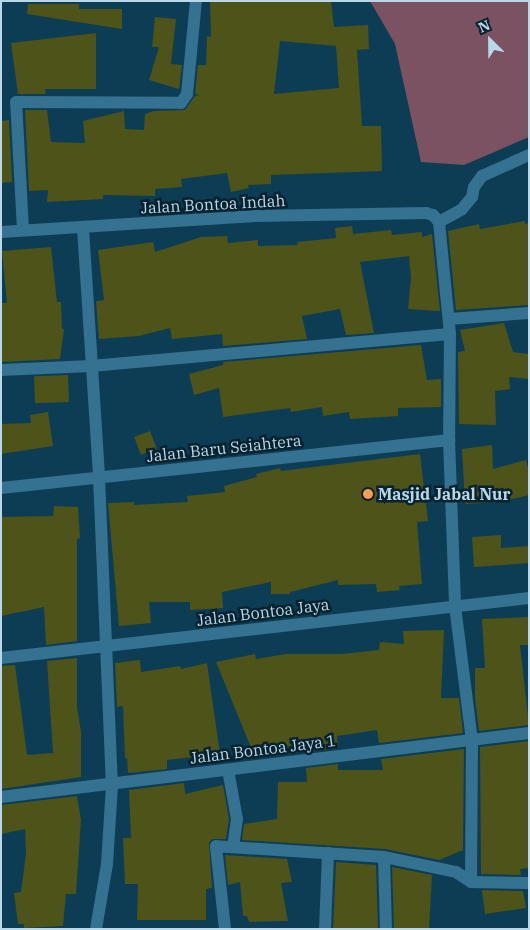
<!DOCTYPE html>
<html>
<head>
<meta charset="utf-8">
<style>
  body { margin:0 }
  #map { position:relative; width:530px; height:930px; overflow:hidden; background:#0d3d54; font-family:"IBM Plex Serif",serif }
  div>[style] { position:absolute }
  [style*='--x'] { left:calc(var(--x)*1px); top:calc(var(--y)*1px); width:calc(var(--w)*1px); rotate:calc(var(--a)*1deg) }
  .green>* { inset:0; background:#7b5262 }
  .building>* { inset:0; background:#4d5319; transform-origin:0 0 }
  .street>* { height:12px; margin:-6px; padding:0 6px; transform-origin:6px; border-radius:6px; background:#357191 }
  .dots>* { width:14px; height:14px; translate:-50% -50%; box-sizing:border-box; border:2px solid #092230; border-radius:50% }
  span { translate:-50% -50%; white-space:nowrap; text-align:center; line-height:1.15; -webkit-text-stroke:5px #092230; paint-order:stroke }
  .street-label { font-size:16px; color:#bad7e9 }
  .poi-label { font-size:16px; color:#bad7e9; font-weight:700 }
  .left { translate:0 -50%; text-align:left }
  .frame { position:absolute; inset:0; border:2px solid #bad7e9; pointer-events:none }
  .north { position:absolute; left:465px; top:15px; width:50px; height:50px; -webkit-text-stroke:4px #092230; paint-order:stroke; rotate:337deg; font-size:14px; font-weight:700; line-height:20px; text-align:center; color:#bad7e9 }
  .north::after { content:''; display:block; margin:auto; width:18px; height:22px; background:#bad7e9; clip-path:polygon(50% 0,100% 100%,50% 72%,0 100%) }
</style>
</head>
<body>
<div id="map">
  <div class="green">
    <div style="clip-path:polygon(370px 1px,529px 1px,529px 137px,464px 165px,421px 162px,395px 44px)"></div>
  </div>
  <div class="building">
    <div style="clip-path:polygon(evenodd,210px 1px,331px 1px,334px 27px,368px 25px,369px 49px,357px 50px,362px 126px,381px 126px,382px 171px,271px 175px,271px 184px,248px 185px,249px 188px,231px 192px,227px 173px,181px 179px,182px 187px,155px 189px,155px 196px,103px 195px,103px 199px,47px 202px,48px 190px,29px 191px,25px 110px,47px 110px,51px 142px,85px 143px,83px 121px,124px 111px,125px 129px,144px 130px,145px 114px,154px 111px,185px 110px,195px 96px,199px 95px,195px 94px,198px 65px,206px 65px,207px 36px,211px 37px,210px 1px,280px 41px,336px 46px,339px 88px,274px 94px,280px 41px)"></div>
    <div style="clip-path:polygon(28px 4px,79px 4px,79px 9px,122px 9px,122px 29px,27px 14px)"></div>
    <div style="clip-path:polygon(155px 17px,176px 19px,171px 64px,182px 65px,179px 89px,149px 80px,159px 47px,152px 47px)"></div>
    <div style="clip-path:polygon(96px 33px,96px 89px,45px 89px,46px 94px,18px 94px,11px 43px)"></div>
    <div style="clip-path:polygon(9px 120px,12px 182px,1px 183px,1px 121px)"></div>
    <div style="clip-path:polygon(525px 221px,525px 224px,529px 223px,529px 305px,456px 310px,448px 231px,479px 224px,480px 229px)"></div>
    <div style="clip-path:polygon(352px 226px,353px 234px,391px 230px,392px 235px,422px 232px,422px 237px,432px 234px,440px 311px,408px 309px,411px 278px,409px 256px,360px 262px,374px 333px,346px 335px,340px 309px,302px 316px,307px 339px,223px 346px,222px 334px,172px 339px,170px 328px,139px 336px,99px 339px,96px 301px,104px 300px,98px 250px,153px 242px,155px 252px,201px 237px,227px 236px,228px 243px,258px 240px,258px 246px,298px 245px,297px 242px,336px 238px,335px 228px)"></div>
    <div style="clip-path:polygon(51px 247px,57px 302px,61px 302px,62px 329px,64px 329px,60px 359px,1px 362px,1px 303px,7px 303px,2px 251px)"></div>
    <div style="clip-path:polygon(504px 323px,513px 352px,529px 354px,529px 379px,509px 377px,510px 389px,495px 391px,496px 425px,459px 424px,458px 352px,465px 351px,460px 330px)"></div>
    <div style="clip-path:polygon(421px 345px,427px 380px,441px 379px,441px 407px,398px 408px,398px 416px,350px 419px,349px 412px,323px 416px,322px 407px,291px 412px,290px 408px,223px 417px,219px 388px,194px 395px,189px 374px,223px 365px,223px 362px)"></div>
    <div style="left:68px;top:375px;width:27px;height:34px;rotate:88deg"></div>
    <div style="clip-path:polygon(48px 412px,53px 446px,1px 454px,1px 424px,31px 423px,30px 415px)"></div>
    <div style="left:150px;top:431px;width:19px;height:17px;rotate:69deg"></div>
    <div style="clip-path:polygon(492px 445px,493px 469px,526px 460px,529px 472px,529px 495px,499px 502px,465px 504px,462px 449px)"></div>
    <div style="clip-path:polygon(420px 454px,428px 521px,417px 522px,422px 584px,399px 586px,400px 590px,377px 592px,376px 584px,338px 585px,338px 580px,290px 592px,290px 594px,271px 594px,271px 582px,222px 592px,223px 608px,190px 610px,190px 602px,149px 602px,151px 623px,119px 626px,108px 503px,134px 502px,134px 505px,188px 502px,187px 496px,225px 492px,224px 486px,257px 477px,256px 474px,280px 468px,281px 471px)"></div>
    <div style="clip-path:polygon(54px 506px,78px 507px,80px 538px,77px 539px,77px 641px,46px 645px,44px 607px,1px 616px,1px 517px,53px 516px)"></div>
    <div style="clip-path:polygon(501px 535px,501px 548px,529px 546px,529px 563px,474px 567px,472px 537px)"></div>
    <div style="clip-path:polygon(529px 617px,529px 645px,520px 645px,529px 725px,479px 731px,475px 698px,475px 668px,485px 668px,482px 619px)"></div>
    <div style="clip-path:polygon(444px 630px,441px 698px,459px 698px,463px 733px,379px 743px,377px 730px,337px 736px,338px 748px,315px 751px,314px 743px,252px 750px,216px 662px,255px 654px,256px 659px,286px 654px,342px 654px,379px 650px,380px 642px,404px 644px,403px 631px)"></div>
    <div style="clip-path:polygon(77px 658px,77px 707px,81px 732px,81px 777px,1px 789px,1px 666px,15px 665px,27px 755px,53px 753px,47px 661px)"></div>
    <div style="clip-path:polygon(140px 660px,141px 672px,180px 666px,181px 669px,207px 663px,220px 754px,167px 760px,167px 769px,128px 773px,127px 758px,125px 758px,123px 706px,117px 707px,115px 663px)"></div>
    <div style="clip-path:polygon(529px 741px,529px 868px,520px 869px,521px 875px,481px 874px,480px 747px)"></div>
    <div style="clip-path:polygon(464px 749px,463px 850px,439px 860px,385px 849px,242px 840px,244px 824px,277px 819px,278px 782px,307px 782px,306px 768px,338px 764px,338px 770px,383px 770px,381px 759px)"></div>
    <div style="clip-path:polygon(184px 783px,185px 794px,223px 785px,229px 819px,226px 839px,212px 839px,209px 843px,212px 888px,206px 889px,206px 920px,137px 920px,138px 884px,125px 884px,123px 838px,131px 838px,129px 790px)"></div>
    <div style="clip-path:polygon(77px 796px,81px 820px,76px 894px,66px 894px,63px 926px,24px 928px,24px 924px,18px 924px,14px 893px,21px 892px,26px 853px,25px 829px,1px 834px,1px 805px)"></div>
    <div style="clip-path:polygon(225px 855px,287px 859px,292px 882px,281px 883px,288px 921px,249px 922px,247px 916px,243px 916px,240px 882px,228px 885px)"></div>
    <div style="clip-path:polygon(336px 862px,376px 865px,378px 928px,333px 929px)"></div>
    <div style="clip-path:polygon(392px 867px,432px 875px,429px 929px,394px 929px)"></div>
    <div style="clip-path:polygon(482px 890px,523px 891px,526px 908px,485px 914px)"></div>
  </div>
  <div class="street">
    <div style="--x:439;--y:222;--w:26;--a:-29"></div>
    <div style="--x:462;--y:209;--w:16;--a:-50"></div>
    <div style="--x:472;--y:197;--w:10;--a:-79"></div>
    <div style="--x:474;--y:187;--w:14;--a:-54"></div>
    <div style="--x:482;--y:176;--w:51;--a:-24.1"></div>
    <div style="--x:83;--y:228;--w:250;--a:86.3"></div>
    <div style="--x:99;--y:477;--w:308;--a:87.6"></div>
    <div style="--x:112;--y:785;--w:79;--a:93.6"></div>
    <div style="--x:107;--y:864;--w:66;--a:99.6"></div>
    <div style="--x:23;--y:230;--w:128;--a:-93.1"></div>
    <div style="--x:16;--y:102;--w:165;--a:0.3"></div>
    <div style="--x:181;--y:103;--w:11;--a:-56"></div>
    <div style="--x:187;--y:94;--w:93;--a:-84.5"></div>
    <div style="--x:1;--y:232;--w:255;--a:-3.6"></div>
    <div style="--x:255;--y:216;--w:171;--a:-1"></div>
    <div style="--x:426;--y:213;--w:7;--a:16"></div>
    <div style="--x:433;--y:215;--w:9;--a:49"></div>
    <div style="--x:439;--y:222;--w:113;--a:84.4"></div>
    <div style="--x:450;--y:334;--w:106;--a:90.5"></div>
    <div style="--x:449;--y:440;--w:166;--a:87.9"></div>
    <div style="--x:455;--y:606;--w:135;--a:82.8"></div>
    <div style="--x:472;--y:740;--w:142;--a:90.4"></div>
    <div style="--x:471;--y:882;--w:18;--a:-146"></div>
    <div style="--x:456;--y:872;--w:74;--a:-168.2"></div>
    <div style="--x:384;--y:857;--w:168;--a:-176.3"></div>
    <div style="--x:216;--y:846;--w:83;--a:83.8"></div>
    <div style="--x:449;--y:319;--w:80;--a:-4.3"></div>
    <div style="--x:1;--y:370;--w:90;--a:-2.5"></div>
    <div style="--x:91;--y:366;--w:360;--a:-5.1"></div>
    <div style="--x:1;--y:488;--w:451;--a:-6.1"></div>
    <div style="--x:1;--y:658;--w:531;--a:-6.48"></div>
    <div style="--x:228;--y:770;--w:50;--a:79.6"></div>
    <div style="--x:237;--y:819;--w:28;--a:98"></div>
    <div style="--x:1;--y:797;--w:532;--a:-6.91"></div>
    <div style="--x:384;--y:857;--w:72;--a:88.4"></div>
    <div style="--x:471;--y:882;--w:58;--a:1"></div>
    <div style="--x:325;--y:929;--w:76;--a:-87.7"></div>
  </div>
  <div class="dots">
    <div style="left:368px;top:494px;background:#fd9c56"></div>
  </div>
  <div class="street-label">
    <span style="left:213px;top:204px;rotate:-3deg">Jalan Bontoa Indah</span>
    <span style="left:224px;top:448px;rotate:-6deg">Jalan Baru Seiahtera</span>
    <span style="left:263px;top:612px;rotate:-7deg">Jalan Bontoa Jaya</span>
    <span style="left:263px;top:749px;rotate:-7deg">Jalan Bontoa Jaya 1</span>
  </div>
  <div class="poi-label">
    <span class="left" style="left:378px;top:494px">Masjid Jabal Nur</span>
  </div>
  <div class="frame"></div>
  <div class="north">N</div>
</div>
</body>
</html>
